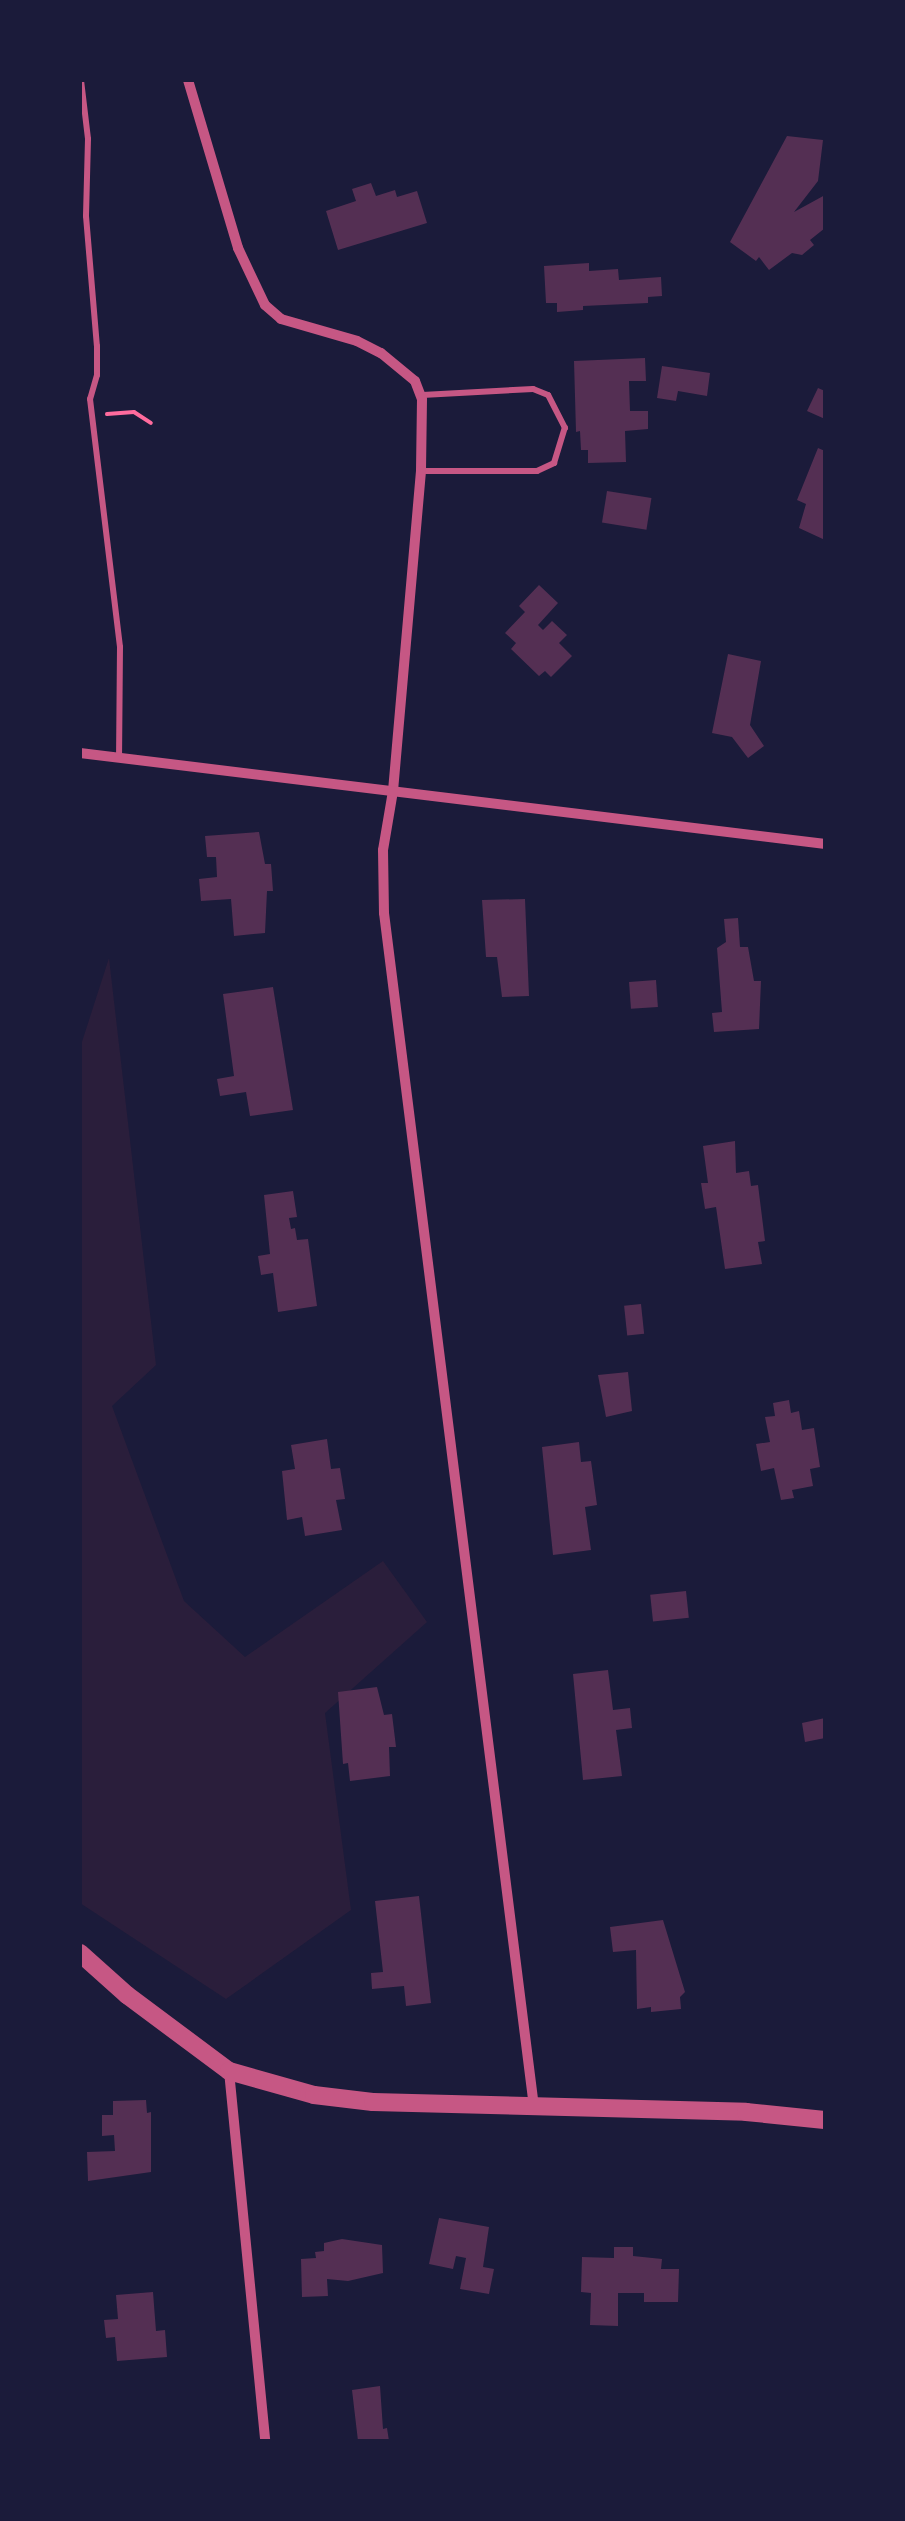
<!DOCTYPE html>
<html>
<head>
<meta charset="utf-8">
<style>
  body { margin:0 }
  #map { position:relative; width:905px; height:2521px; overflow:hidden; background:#1b1b3a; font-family:"Asap Condensed",sans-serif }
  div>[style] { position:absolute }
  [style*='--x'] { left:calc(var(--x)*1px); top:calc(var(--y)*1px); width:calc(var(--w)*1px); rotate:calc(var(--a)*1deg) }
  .green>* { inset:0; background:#2a1e3b }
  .building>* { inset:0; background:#542f53; transform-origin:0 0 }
  .path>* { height:4px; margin:-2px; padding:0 2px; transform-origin:2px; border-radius:2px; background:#ff6b9d }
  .service>* { height:6px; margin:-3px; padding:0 3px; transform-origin:3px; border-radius:3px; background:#c65784 }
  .minor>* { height:10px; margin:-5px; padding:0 5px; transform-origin:5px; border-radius:5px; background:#c65784 }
  .tertiary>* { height:18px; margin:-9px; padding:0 9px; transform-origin:9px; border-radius:9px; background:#c65784 }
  span { translate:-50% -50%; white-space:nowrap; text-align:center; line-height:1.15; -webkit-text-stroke:8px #1b1b3a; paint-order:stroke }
  .frame { position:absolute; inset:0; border:82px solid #1b1b3a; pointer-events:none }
</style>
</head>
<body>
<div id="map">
  <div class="green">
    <div style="clip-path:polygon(109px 958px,156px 1365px,112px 1406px,184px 1601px,245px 1657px,383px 1561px,427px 1622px,325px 1713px,351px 1910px,226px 1999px,80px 1903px,80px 1048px)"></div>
  </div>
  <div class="building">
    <div style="clip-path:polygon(787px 136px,823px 140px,818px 181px,794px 212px,825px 195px,825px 228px,810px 240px,814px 245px,802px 255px,792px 253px,769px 270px,759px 257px,756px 261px,730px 242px)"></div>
    <div style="clip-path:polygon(371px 183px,376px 196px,395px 190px,397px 197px,417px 191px,427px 223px,338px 250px,326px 211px,356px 201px,352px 189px)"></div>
    <div style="clip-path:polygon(589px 263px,589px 271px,618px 269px,619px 280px,661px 277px,662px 296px,648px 297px,648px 303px,583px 306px,583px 310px,557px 312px,557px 303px,546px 303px,544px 266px)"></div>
    <div style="clip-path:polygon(645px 358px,646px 381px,629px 381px,630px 411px,648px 411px,648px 429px,625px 431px,626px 462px,588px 463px,588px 450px,581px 450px,580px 431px,576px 432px,574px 361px)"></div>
    <div style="clip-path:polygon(662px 366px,710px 373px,707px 396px,678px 391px,676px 401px,657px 398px)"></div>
    <div style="clip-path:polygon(818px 388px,825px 391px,825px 419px,807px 411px)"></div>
    <div style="clip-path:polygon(818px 448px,825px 451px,825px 540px,799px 528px,806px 504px,797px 500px)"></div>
    <div style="left:607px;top:491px;width:45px;height:32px;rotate:9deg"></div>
    <div style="clip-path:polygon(539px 585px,558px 603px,538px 625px,543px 630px,552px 621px,567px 635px,559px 643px,572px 656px,551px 677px,545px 671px,539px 676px,511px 649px,516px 643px,505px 633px,525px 612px,519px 606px)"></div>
    <div style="clip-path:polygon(728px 654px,761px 661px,750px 725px,764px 746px,748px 758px,732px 737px,712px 733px)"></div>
    <div style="clip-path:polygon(259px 832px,265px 864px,271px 864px,273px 891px,267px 891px,265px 933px,234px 936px,231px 899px,201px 901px,199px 879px,217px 877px,216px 857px,207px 857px,205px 836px)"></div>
    <div style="clip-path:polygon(525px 899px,529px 996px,502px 997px,497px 957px,486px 957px,482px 900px)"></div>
    <div style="clip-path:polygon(738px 918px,740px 947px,748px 947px,754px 981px,761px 981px,759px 1029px,714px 1032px,712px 1013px,722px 1012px,717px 948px,726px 942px,724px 919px)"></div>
    <div style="left:656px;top:980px;width:27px;height:27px;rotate:86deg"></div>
    <div style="clip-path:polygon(273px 987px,293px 1110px,250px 1116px,246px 1092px,220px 1096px,217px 1079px,234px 1076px,223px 994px)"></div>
    <div style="clip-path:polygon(735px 1141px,736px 1173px,749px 1171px,751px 1186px,758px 1185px,765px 1241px,758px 1242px,762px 1264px,725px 1269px,716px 1207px,705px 1209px,701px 1183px,708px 1183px,703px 1146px)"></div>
    <div style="clip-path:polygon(293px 1191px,297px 1217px,289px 1218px,291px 1229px,295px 1228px,297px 1240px,308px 1239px,317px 1306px,278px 1312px,273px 1273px,261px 1275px,258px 1256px,270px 1254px,264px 1195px)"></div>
    <div style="left:641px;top:1304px;width:30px;height:17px;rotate:84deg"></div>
    <div style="clip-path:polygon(628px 1372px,632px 1411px,606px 1417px,598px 1375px)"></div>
    <div style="clip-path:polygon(789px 1400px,791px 1413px,799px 1411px,802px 1430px,814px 1428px,820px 1467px,810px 1469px,813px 1486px,792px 1490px,794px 1498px,781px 1500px,774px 1468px,761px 1471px,756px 1444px,770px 1442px,765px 1417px,775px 1416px,773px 1403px)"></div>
    <div style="clip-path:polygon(327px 1439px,331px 1469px,340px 1468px,345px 1499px,336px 1500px,342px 1530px,305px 1536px,302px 1517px,287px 1520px,282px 1471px,295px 1469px,291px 1445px)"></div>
    <div style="clip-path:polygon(579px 1442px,581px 1462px,591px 1461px,597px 1505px,585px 1507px,591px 1550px,553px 1555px,542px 1447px)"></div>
    <div style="left:686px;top:1591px;width:27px;height:36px;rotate:84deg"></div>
    <div style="clip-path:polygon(608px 1670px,613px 1710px,630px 1708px,632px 1728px,616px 1730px,622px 1776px,583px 1780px,573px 1674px)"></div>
    <div style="clip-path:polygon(377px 1687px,384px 1715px,392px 1714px,396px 1747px,389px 1747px,390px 1776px,350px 1781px,348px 1763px,343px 1764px,338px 1692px)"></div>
    <div style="clip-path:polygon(825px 1718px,825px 1738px,805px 1742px,802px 1723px)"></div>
    <div style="clip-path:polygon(419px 1896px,431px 2003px,406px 2006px,404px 1986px,372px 1989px,371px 1973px,383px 1972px,375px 1901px)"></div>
    <div style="clip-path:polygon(663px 1920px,685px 1992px,680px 1997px,681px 2009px,651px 2012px,651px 2007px,637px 2009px,636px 1950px,613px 1952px,610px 1927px)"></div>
    <div style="clip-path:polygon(146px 2100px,147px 2113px,151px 2112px,151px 2172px,88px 2181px,87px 2152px,115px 2151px,114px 2135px,102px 2136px,102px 2115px,113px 2115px,113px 2101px)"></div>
    <div style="clip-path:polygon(439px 2218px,489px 2227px,483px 2267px,494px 2269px,489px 2294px,460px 2289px,466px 2258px,456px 2256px,453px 2269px,429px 2264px)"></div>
    <div style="clip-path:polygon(342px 2239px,382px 2245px,383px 2273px,348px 2281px,327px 2279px,328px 2296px,302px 2297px,301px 2259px,316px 2258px,315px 2252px,324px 2251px,324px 2243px)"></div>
    <div style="clip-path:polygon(614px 2247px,633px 2247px,633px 2256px,662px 2259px,661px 2269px,679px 2269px,678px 2302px,644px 2302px,644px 2293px,618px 2293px,618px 2326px,590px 2325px,591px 2293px,581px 2292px,582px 2257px,614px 2258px)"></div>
    <div style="clip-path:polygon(153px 2292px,156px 2331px,165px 2330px,167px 2357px,117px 2361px,115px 2337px,106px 2338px,104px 2320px,118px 2319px,116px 2295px)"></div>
    <div style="clip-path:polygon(380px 2386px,383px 2429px,387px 2428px,389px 2441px,358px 2441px,352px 2390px)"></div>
  </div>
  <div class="path">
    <div style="--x:107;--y:414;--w:27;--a:-4"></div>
    <div style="--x:134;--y:412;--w:20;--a:33"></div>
    <div style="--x:80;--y:598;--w:5;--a:90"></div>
  </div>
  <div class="service">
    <div style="--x:81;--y:80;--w:59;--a:83.2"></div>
    <div style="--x:88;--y:139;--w:77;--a:91.5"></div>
    <div style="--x:86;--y:216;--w:130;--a:85.2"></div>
    <div style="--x:97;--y:346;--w:29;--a:90"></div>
    <div style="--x:97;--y:375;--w:25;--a:106"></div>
    <div style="--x:90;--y:399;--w:250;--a:83.1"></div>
    <div style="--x:120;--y:647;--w:110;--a:90.5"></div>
    <div style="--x:421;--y:471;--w:116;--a:0"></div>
    <div style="--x:537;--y:471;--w:19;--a:-25"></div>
    <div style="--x:554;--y:463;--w:37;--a:-73"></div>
    <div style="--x:565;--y:428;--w:37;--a:-117"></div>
    <div style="--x:548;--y:395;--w:16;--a:-158"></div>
    <div style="--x:533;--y:389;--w:111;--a:176.9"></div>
  </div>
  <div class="minor">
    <div style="--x:188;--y:80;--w:175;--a:73.4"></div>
    <div style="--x:238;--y:248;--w:63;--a:64.7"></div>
    <div style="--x:265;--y:305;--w:21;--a:41"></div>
    <div style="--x:281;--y:319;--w:79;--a:16.1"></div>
    <div style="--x:357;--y:341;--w:27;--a:27"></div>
    <div style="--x:381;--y:353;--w:44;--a:39.5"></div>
    <div style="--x:415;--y:381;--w:19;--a:69"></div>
    <div style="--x:422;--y:399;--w:72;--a:90.8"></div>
    <div style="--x:421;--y:471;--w:321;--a:95"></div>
    <div style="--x:393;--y:791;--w:60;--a:99.6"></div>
    <div style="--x:383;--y:850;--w:63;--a:89.1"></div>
    <div style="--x:384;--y:913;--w:1203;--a:82.84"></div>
    <div style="--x:80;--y:753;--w:751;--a:6.96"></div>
    <div style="--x:229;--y:2071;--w:372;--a:84.4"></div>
  </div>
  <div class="tertiary">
    <div style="--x:80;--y:1953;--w:63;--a:41.8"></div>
    <div style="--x:127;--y:1995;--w:127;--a:36.7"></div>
    <div style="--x:229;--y:2071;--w:88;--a:15.8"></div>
    <div style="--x:314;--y:2095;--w:59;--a:6.8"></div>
    <div style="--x:373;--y:2102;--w:373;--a:1.5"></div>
    <div style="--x:746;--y:2112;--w:79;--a:5.8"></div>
  </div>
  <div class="frame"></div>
</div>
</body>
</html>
